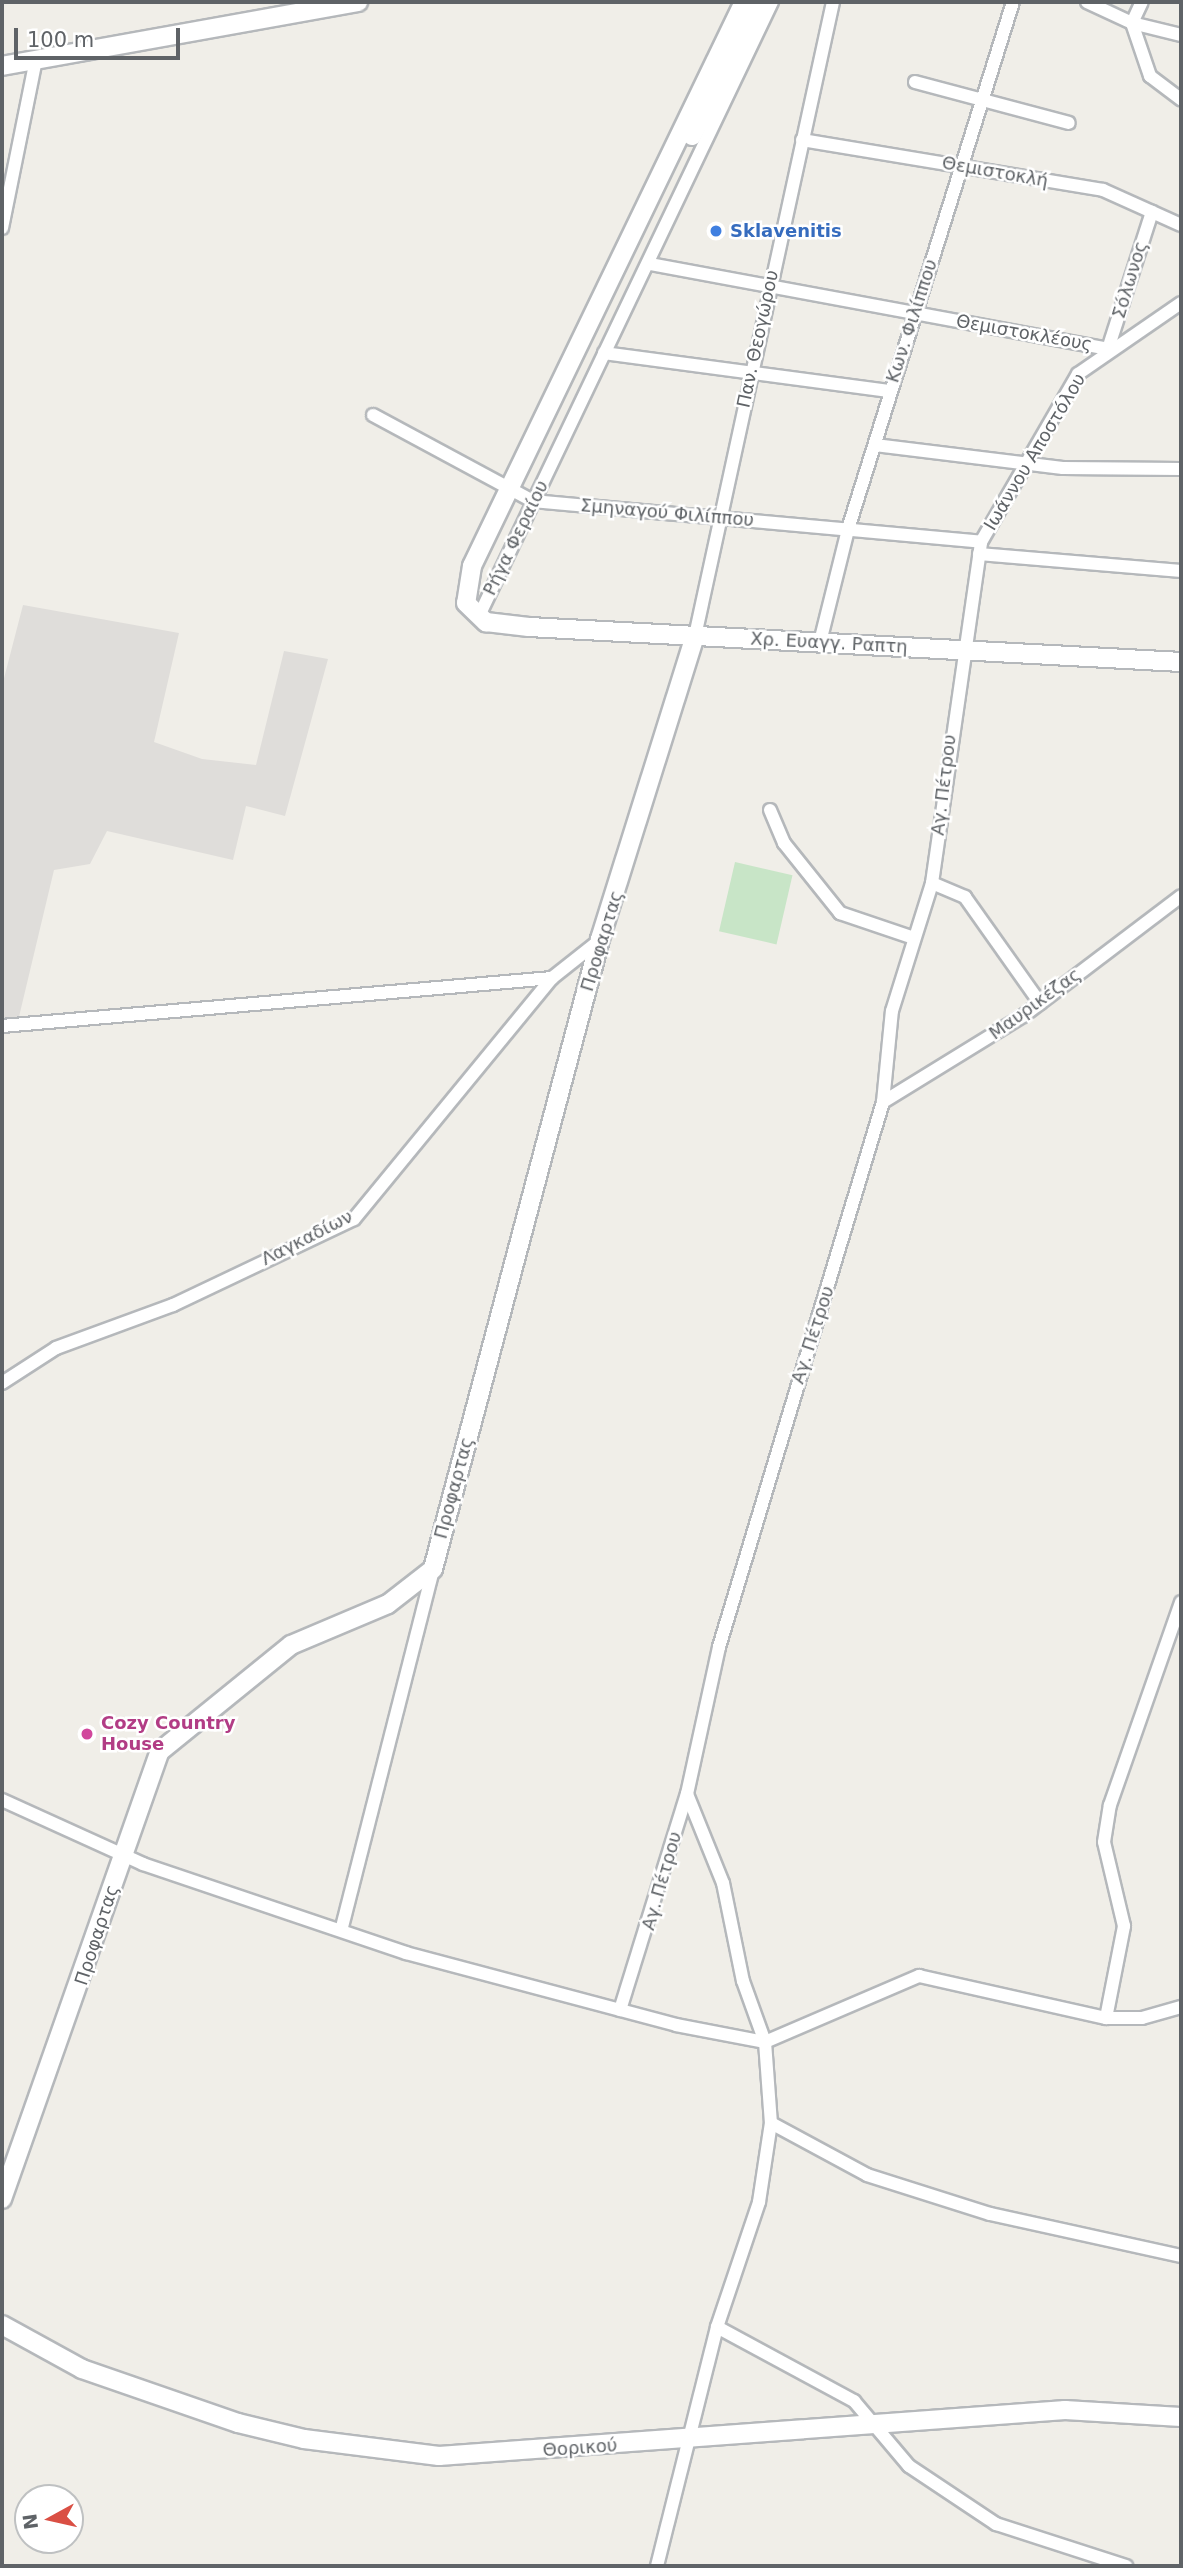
<!DOCTYPE html>
<html>
<head>
<meta charset="utf-8">
<style>
  body { margin:0 }
  #map { position:relative; width:1183px; height:2568px; overflow:hidden; background:#f0eee8; font-family:"DejaVu Sans",sans-serif }
  div>[style] { position:absolute }
  [style*='--x'] { left:calc(var(--x)*1px); top:calc(var(--y)*1px); width:calc(var(--w)*1px); rotate:calc(var(--a)*1deg) }
  .industrial>* { inset:0; background:#dfddda }
  .green>* { inset:0; background:#c8e5c7; transform-origin:0 0 }
  .roads { filter:drop-shadow(2px 0 #b5b8bb) drop-shadow(-2px 0 #b5b8bb) drop-shadow(0 2px #b5b8bb) drop-shadow(0 -2px #b5b8bb) }
  .street>* { height:12px; margin:-6px; padding:0 6px; transform-origin:6px; border-radius:6px; background:#fff }
  .secondary>* { height:18px; margin:-9px; padding:0 9px; transform-origin:9px; border-radius:9px; background:#fff }
  .dots>* { width:19px; height:19px; translate:-50% -50%; box-sizing:border-box; border:4px solid #fff; border-radius:50% }
  span { translate:-50% -50%; white-space:nowrap; text-align:center; line-height:1.15; -webkit-text-stroke:5px #fff; paint-order:stroke }
  .street-label { font-size:18px; color:#5f6367 }
  .shop-label { font-size:18px; color:#366cbe; font-weight:700 }
  .left { translate:0 -50%; text-align:left }
  .hotel-label { font-size:18px; color:#b23c85; font-weight:700 }
  .frame { position:absolute; inset:0; border:4px solid #5f6367; pointer-events:none }
  .north { position:absolute; left:14px; top:2484px; width:70px; height:70px; box-sizing:border-box; background:#fff; border:2px solid #bfc1c2; border-radius:50%; rotate:262deg; font-size:19px; font-weight:700; line-height:28px; text-align:center; color:#5f6367 }
  .north::after { content:''; display:block; margin:auto; width:24px; height:32px; background:#da4f44; clip-path:polygon(50% 0,100% 100%,50% 72%,0 100%) }
  .scale { position:absolute; left:14px; top:28px; width:166px; height:32px; box-sizing:border-box; border:4px solid #5f6367; border-top:0; padding-left:9px; font-size:21px; line-height:24px; white-space:nowrap; color:#5f6367; -webkit-text-stroke:5px #fff; paint-order:stroke }
</style>
</head>
<body>
<div id="map">
  <div class="industrial">
    <div style="clip-path:polygon(23px 605px,179px 633px,154px 742px,202px 759px,256px 765px,284px 651px,328px 659px,285px 816px,246px 806px,233px 860px,107px 831px,90px 864px,54px 870px,18px 1021px,2px 1022px,2px 686px)"></div>
  </div>
  <div class="green">
    <div style="left:735px;top:862px;width:59px;height:71px;rotate:13deg"></div>
  </div>
  <div class="roads">
    <div class="street">
      <div style="--x:1087;--y:2;--w:50;--a:25"></div>
      <div style="--x:1132;--y:23;--w:50;--a:13.8"></div>
      <div style="--x:1132;--y:23;--w:56;--a:71.2"></div>
      <div style="--x:1150;--y:76;--w:39;--a:37"></div>
      <div style="--x:1132;--y:23;--w:23;--a:-65"></div>
      <div style="--x:915;--y:82;--w:159;--a:14.9"></div>
      <div style="--x:802;--y:140;--w:305;--a:9.4"></div>
      <div style="--x:1103;--y:190;--w:85;--a:24.2"></div>
      <div style="--x:2;--y:228;--w:171;--a:-78.6"></div>
      <div style="--x:650;--y:264;--w:466;--a:10.5"></div>
      <div style="--x:1108;--y:349;--w:144;--a:-72.2"></div>
      <div style="--x:604;--y:353;--w:289;--a:7.6"></div>
      <div style="--x:373;--y:415;--w:182;--a:28.3"></div>
      <div style="--x:533;--y:501;--w:450;--a:5.2"></div>
      <div style="--x:875;--y:445;--w:189;--a:7"></div>
      <div style="--x:1063;--y:468;--w:118;--a:0.5"></div>
      <div style="--x:979;--y:554;--w:203;--a:4.8"></div>
      <div style="--x:478;--y:618;--w:683;--a:-64.49"></div>
      <div style="--x:695;--y:636;--w:649;--a:-77.72"></div>
      <div style="--x:820;--y:642;--w:120;--a:-76"></div>
      <div style="--x:849;--y:526;--w:549;--a:-72.62"></div>
      <div style="--x:770;--y:810;--w:36;--a:67"></div>
      <div style="--x:784;--y:843;--w:90;--a:51.3"></div>
      <div style="--x:840;--y:913;--w:78;--a:18.7"></div>
      <div style="--x:932;--y:883;--w:36;--a:23"></div>
      <div style="--x:965;--y:897;--w:130;--a:54.7"></div>
      <div style="--x:2;--y:1026;--w:552;--a:-4.99"></div>
      <div style="--x:883;--y:1102;--w:164;--a:-31.6"></div>
      <div style="--x:1023;--y:1016;--w:198;--a:-37.2"></div>
      <div style="--x:2;--y:1383;--w:64;--a:-32.9"></div>
      <div style="--x:56;--y:1348;--w:125;--a:-20.2"></div>
      <div style="--x:173;--y:1305;--w:200;--a:-25.4"></div>
      <div style="--x:354;--y:1219;--w:312;--a:-50.6"></div>
      <div style="--x:552;--y:978;--w:61;--a:-38.4"></div>
      <div style="--x:687;--y:1794;--w:96;--a:68"></div>
      <div style="--x:723;--y:1883;--w:100;--a:78.5"></div>
      <div style="--x:743;--y:1981;--w:65;--a:70.2"></div>
      <div style="--x:765;--y:2042;--w:81;--a:85.8"></div>
      <div style="--x:771;--y:2123;--w:109;--a:28.4"></div>
      <div style="--x:867;--y:2175;--w:129;--a:17.6"></div>
      <div style="--x:990;--y:2214;--w:196;--a:12.4"></div>
      <div style="--x:2;--y:1800;--w:155;--a:24.4"></div>
      <div style="--x:143;--y:1864;--w:278;--a:18.7"></div>
      <div style="--x:406;--y:1953;--w:279;--a:14.9"></div>
      <div style="--x:676;--y:2025;--w:91;--a:10.8"></div>
      <div style="--x:765;--y:2042;--w:168;--a:-23.2"></div>
      <div style="--x:919;--y:1976;--w:192;--a:12.7"></div>
      <div style="--x:1106;--y:2018;--w:36;--a:0"></div>
      <div style="--x:1142;--y:2018;--w:41;--a:-15.8"></div>
      <div style="--x:342;--y:1927;--w:369;--a:-75.7"></div>
      <div style="--x:620;--y:2010;--w:226;--a:-72.8"></div>
      <div style="--x:687;--y:1794;--w:150;--a:-77.7"></div>
      <div style="--x:719;--y:1647;--w:569;--a:-73.25"></div>
      <div style="--x:883;--y:1102;--w:91;--a:-84.4"></div>
      <div style="--x:892;--y:1011;--w:134;--a:-72.6"></div>
      <div style="--x:932;--y:883;--w:345;--a:-81.8"></div>
      <div style="--x:981;--y:542;--w:194;--a:-60"></div>
      <div style="--x:1078;--y:374;--w:125;--a:-34.6"></div>
      <div style="--x:1106;--y:2018;--w:94;--a:-78.9"></div>
      <div style="--x:1124;--y:1926;--w:86;--a:-103.4"></div>
      <div style="--x:1104;--y:1842;--w:37;--a:-81"></div>
      <div style="--x:1110;--y:1805;--w:215;--a:-70.7"></div>
      <div style="--x:717;--y:2327;--w:132;--a:-71.4"></div>
      <div style="--x:759;--y:2202;--w:80;--a:-81.4"></div>
      <div style="--x:657;--y:2566;--w:246;--a:-75.9"></div>
      <div style="--x:717;--y:2327;--w:156;--a:28.4"></div>
      <div style="--x:854;--y:2401;--w:85;--a:49.8"></div>
      <div style="--x:909;--y:2466;--w:105;--a:33.7"></div>
      <div style="--x:996;--y:2524;--w:137;--a:17.9"></div>
    </div>
    <div class="secondary">
      <div style="--x:744;--y:2;--w:626;--a:115.75"></div>
      <div style="--x:472;--y:566;--w:37;--a:99"></div>
      <div style="--x:466;--y:603;--w:28;--a:44"></div>
      <div style="--x:486;--y:622;--w:43;--a:6.6"></div>
      <div style="--x:529;--y:627;--w:653;--a:3.07"></div>
      <div style="--x:2;--y:66;--w:362;--a:-10.2"></div>
      <div style="--x:692;--y:136;--w:149;--a:-63.8"></div>
      <div style="--x:2;--y:2199;--w:474;--a:-70.6"></div>
      <div style="--x:159;--y:1752;--w:170;--a:-39"></div>
      <div style="--x:291;--y:1645;--w:105;--a:-22.9"></div>
      <div style="--x:388;--y:1604;--w:57;--a:-37.9"></div>
      <div style="--x:433;--y:1569;--w:652;--a:-75.15"></div>
      <div style="--x:600;--y:939;--w:318;--a:-72.6"></div>
      <div style="--x:2;--y:2325;--w:91;--a:28.8"></div>
      <div style="--x:82;--y:2369;--w:165;--a:19.1"></div>
      <div style="--x:238;--y:2423;--w:68;--a:13.6"></div>
      <div style="--x:304;--y:2439;--w:136;--a:7.2"></div>
      <div style="--x:439;--y:2456;--w:628;--a:-4.2"></div>
      <div style="--x:1065;--y:2410;--w:116;--a:3.5"></div>
    </div>
  </div>
  <div class="dots">
    <div style="left:716px;top:231px;background:#3f7fe0"></div>
    <div style="left:87px;top:1734px;background:#d1479c"></div>
  </div>
  <div class="street-label">
    <span style="left:995px;top:172px;rotate:10deg">Θεμιστοκλή</span>
    <span style="left:1130px;top:280px;rotate:-73deg">Σόλωνος</span>
    <span style="left:912px;top:321px;rotate:-72deg">Κων. Φιλίππου</span>
    <span style="left:1024px;top:333px;rotate:10deg">Θεμιστοκλέους</span>
    <span style="left:758px;top:339px;rotate:-78deg">Παν. Θεογώρου</span>
    <span style="left:1035px;top:452px;rotate:-59deg">Ιωάννου Αποστόλου</span>
    <span style="left:667px;top:513px;rotate:5deg">Σμηναγού Φιλίππου</span>
    <span style="left:516px;top:538px;rotate:-64deg">Ρήγα Φεραίου</span>
    <span style="left:829px;top:643px;rotate:3deg">Χρ. Ευαγγ. Ραπτη</span>
    <span style="left:944px;top:785px;rotate:-83deg">Αγ. Πέτρου</span>
    <span style="left:602px;top:941px;rotate:-73deg">Προφαρτας</span>
    <span style="left:1035px;top:1004px;rotate:-36deg">Μαυρικέζας</span>
    <span style="left:307px;top:1238px;rotate:-27deg">Λαγκαδίων</span>
    <span style="left:813px;top:1335px;rotate:-72deg">Αγ. Πέτρου</span>
    <span style="left:454px;top:1488px;rotate:-75deg">Προφαρτας</span>
    <span style="left:662px;top:1881px;rotate:-74deg">Αγ. Πέτρου</span>
    <span style="left:97px;top:1935px;rotate:-72deg">Προφαρτας</span>
    <span style="left:580px;top:2448px;rotate:-4deg">Θορικού</span>
  </div>
  <div class="shop-label">
    <span class="left" style="left:730px;top:231px">Sklavenitis</span>
  </div>
  <div class="hotel-label">
    <span class="left" style="left:101px;top:1734px">Cozy Country<br>House</span>
  </div>
  <div class="frame"></div>
  <div class="north">N</div>
  <div class="scale">100 m</div>
</div>
</body>
</html>
